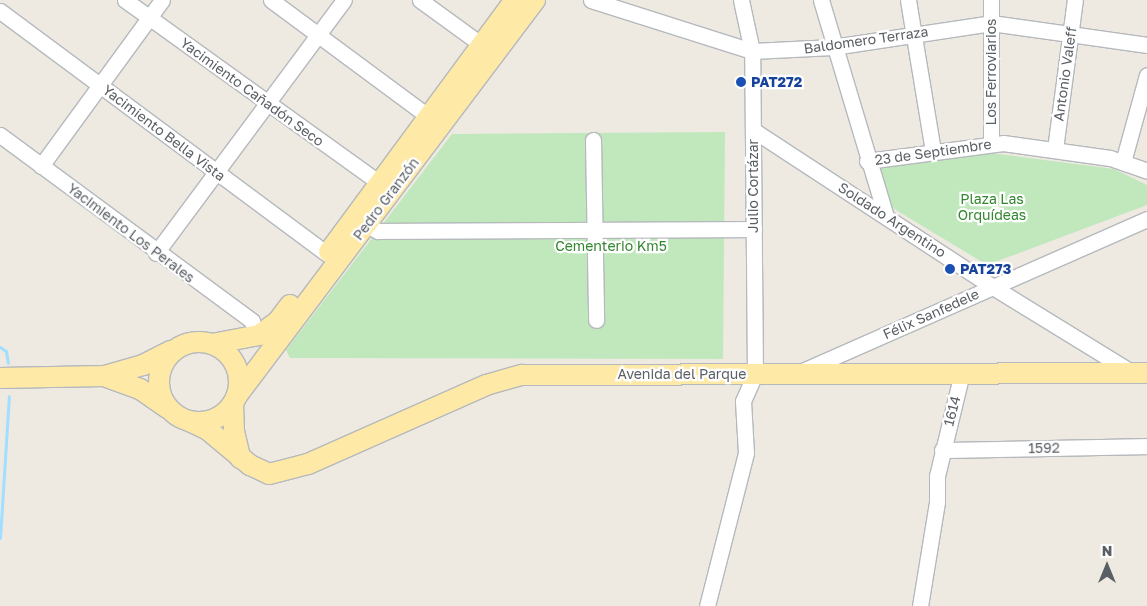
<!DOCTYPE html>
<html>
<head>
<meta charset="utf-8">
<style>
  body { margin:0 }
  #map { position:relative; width:1147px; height:606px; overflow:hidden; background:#eeeae2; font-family:"Golos Text",sans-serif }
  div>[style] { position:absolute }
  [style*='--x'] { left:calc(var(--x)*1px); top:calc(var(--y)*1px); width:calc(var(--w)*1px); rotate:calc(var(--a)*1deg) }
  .green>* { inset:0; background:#c0e8bc }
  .stream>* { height:3px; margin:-1.5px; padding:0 1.5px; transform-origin:1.5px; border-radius:1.5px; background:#a1deff }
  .roads { filter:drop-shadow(1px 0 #b5b9bd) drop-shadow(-1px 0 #b5b9bd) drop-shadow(0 1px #b5b9bd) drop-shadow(0 -1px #b5b9bd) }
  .minor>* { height:15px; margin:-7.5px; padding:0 7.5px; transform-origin:7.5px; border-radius:7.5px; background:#fff }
  .major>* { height:20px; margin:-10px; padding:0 10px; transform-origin:10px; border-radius:10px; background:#ffe9a6 }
  .major>.ring { margin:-10px; padding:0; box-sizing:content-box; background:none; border:20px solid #ffe9a6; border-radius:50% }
  .dots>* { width:14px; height:14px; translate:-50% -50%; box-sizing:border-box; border:2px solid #fff; border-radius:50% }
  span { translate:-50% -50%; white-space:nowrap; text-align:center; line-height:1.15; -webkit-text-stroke:4.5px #fff; paint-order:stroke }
  .street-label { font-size:14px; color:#5a5f64 }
  .transit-label { font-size:14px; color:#164399; font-weight:700 }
  .left { translate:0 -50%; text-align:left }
  .park-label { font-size:14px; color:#32862e }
  .north { position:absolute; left:1082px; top:541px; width:50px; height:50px; -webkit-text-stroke:4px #fff; paint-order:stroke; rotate:0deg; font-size:14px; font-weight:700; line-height:20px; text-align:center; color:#5a5f64 }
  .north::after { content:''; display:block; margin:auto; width:18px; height:22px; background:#5a5f64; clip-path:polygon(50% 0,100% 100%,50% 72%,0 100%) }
</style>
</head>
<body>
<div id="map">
  <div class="green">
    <div style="clip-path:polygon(725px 132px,723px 359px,290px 358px,286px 350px,452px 134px)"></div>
    <div style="clip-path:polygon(991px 153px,1114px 169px,1147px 185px,1147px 205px,987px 265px,891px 207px,880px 168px)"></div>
  </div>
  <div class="stream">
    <div style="--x:0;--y:347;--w:7;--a:34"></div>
    <div style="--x:6;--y:351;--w:12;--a:81"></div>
    <div style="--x:0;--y:538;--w:142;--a:-86.4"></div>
  </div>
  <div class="roads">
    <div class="minor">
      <div style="--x:125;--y:0;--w:314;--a:35.7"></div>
      <div style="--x:271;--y:0;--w:197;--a:36.5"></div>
      <div style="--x:420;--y:0;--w:77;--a:36"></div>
      <div style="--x:591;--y:0;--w:169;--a:17.6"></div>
      <div style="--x:752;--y:51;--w:81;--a:-2.8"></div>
      <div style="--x:833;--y:47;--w:160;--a:-8.6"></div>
      <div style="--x:991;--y:23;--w:158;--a:8"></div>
      <div style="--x:821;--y:0;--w:223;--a:73.3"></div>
      <div style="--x:908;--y:0;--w:153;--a:80.6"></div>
      <div style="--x:0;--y:11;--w:407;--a:36.6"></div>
      <div style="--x:753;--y:130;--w:287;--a:33.2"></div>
      <div style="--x:993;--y:287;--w:164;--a:31.6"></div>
      <div style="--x:0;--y:135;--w:313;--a:36.4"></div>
      <div style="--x:252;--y:321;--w:16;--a:75"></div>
      <div style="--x:593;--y:140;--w:180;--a:89"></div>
      <div style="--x:991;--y:143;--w:143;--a:-90"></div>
      <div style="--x:1055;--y:149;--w:150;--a:-82.4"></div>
      <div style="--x:867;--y:161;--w:137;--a:-7.5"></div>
      <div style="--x:1003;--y:143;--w:108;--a:8"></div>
      <div style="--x:1110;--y:158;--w:39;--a:19"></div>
      <div style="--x:1123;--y:162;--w:90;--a:-74.6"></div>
      <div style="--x:41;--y:166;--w:205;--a:-53.9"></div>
      <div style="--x:358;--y:220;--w:23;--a:29"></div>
      <div style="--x:378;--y:231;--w:376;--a:-0.3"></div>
      <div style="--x:156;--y:253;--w:315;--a:-53.4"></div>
      <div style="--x:800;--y:372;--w:379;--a:-23.8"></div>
      <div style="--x:942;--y:450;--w:205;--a:-1.1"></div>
      <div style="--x:707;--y:606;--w:158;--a:-75.7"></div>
      <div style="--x:746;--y:453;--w:52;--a:-93.3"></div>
      <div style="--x:743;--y:401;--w:30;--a:-66"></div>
      <div style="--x:755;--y:374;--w:323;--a:-90.5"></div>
      <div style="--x:752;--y:51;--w:52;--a:-102.2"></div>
      <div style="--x:920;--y:606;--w:105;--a:-80.7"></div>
      <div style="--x:937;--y:502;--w:26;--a:-90"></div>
      <div style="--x:937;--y:476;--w:106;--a:-76.4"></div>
    </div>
    <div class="major">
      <div style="--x:329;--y:252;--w:313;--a:-53.6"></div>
      <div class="ring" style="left:159px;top:342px;width:60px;height:60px"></div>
      <div style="--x:212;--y:344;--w:48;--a:-10.8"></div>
      <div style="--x:259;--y:335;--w:24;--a:-36"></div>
      <div style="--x:278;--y:321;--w:20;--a:-53"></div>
      <div style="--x:104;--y:376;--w:38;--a:20"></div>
      <div style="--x:140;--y:389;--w:33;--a:35"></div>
      <div style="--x:0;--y:378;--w:104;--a:-1.1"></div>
      <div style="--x:104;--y:376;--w:41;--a:-15.8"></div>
      <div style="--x:143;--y:365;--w:31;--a:-27"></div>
      <div style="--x:236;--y:397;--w:497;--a:-53"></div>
      <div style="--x:233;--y:403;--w:28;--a:88"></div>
      <div style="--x:234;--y:431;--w:28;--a:77"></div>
      <div style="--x:189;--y:421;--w:21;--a:25"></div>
      <div style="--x:208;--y:430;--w:55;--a:39.8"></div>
      <div style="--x:250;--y:465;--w:21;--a:25"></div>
      <div style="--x:269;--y:474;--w:40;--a:-14.4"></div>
      <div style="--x:308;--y:464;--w:195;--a:-23.9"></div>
      <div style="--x:486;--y:385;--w:37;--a:-16"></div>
      <div style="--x:522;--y:375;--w:625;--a:-0.18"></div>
    </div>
  </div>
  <div class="dots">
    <div style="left:741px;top:82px;background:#1a4fb4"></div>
    <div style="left:950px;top:269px;background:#1a4fb4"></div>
  </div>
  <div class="street-label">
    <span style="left:866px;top:40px;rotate:-8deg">Baldomero Terraza</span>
    <span style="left:991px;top:72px;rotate:-90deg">Los Ferroviarios</span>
    <span style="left:1065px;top:74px;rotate:-82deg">Antonio Valeff</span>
    <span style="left:252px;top:92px;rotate:36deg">Yacimiento Cañadón Seco</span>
    <span style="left:164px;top:133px;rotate:37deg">Yacimiento Bella Vista</span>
    <span style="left:933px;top:152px;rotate:-8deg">23 de Septiembre</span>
    <span style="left:753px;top:186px;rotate:-90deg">Julio Cortázar</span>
    <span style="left:386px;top:199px;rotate:-53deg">Pedro Granzón</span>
    <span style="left:892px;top:220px;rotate:33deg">Soldado Argentino</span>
    <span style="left:131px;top:233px;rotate:37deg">Yacimiento Los Perales</span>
    <span style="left:931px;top:314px;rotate:-24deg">Félix Sanfedele</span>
    <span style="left:682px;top:374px">Avenida del Parque</span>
    <span style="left:952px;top:411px;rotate:-76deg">1614</span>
    <span style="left:1044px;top:448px;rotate:-1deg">1592</span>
  </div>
  <div class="transit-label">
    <span class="left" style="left:751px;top:82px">PAT272</span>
    <span class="left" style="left:960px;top:269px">PAT273</span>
  </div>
  <div class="park-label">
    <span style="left:992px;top:207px">Plaza Las<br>Orquídeas</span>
    <span style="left:611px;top:246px">Cementerio Km5</span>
  </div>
  <div class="north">N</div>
</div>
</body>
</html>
